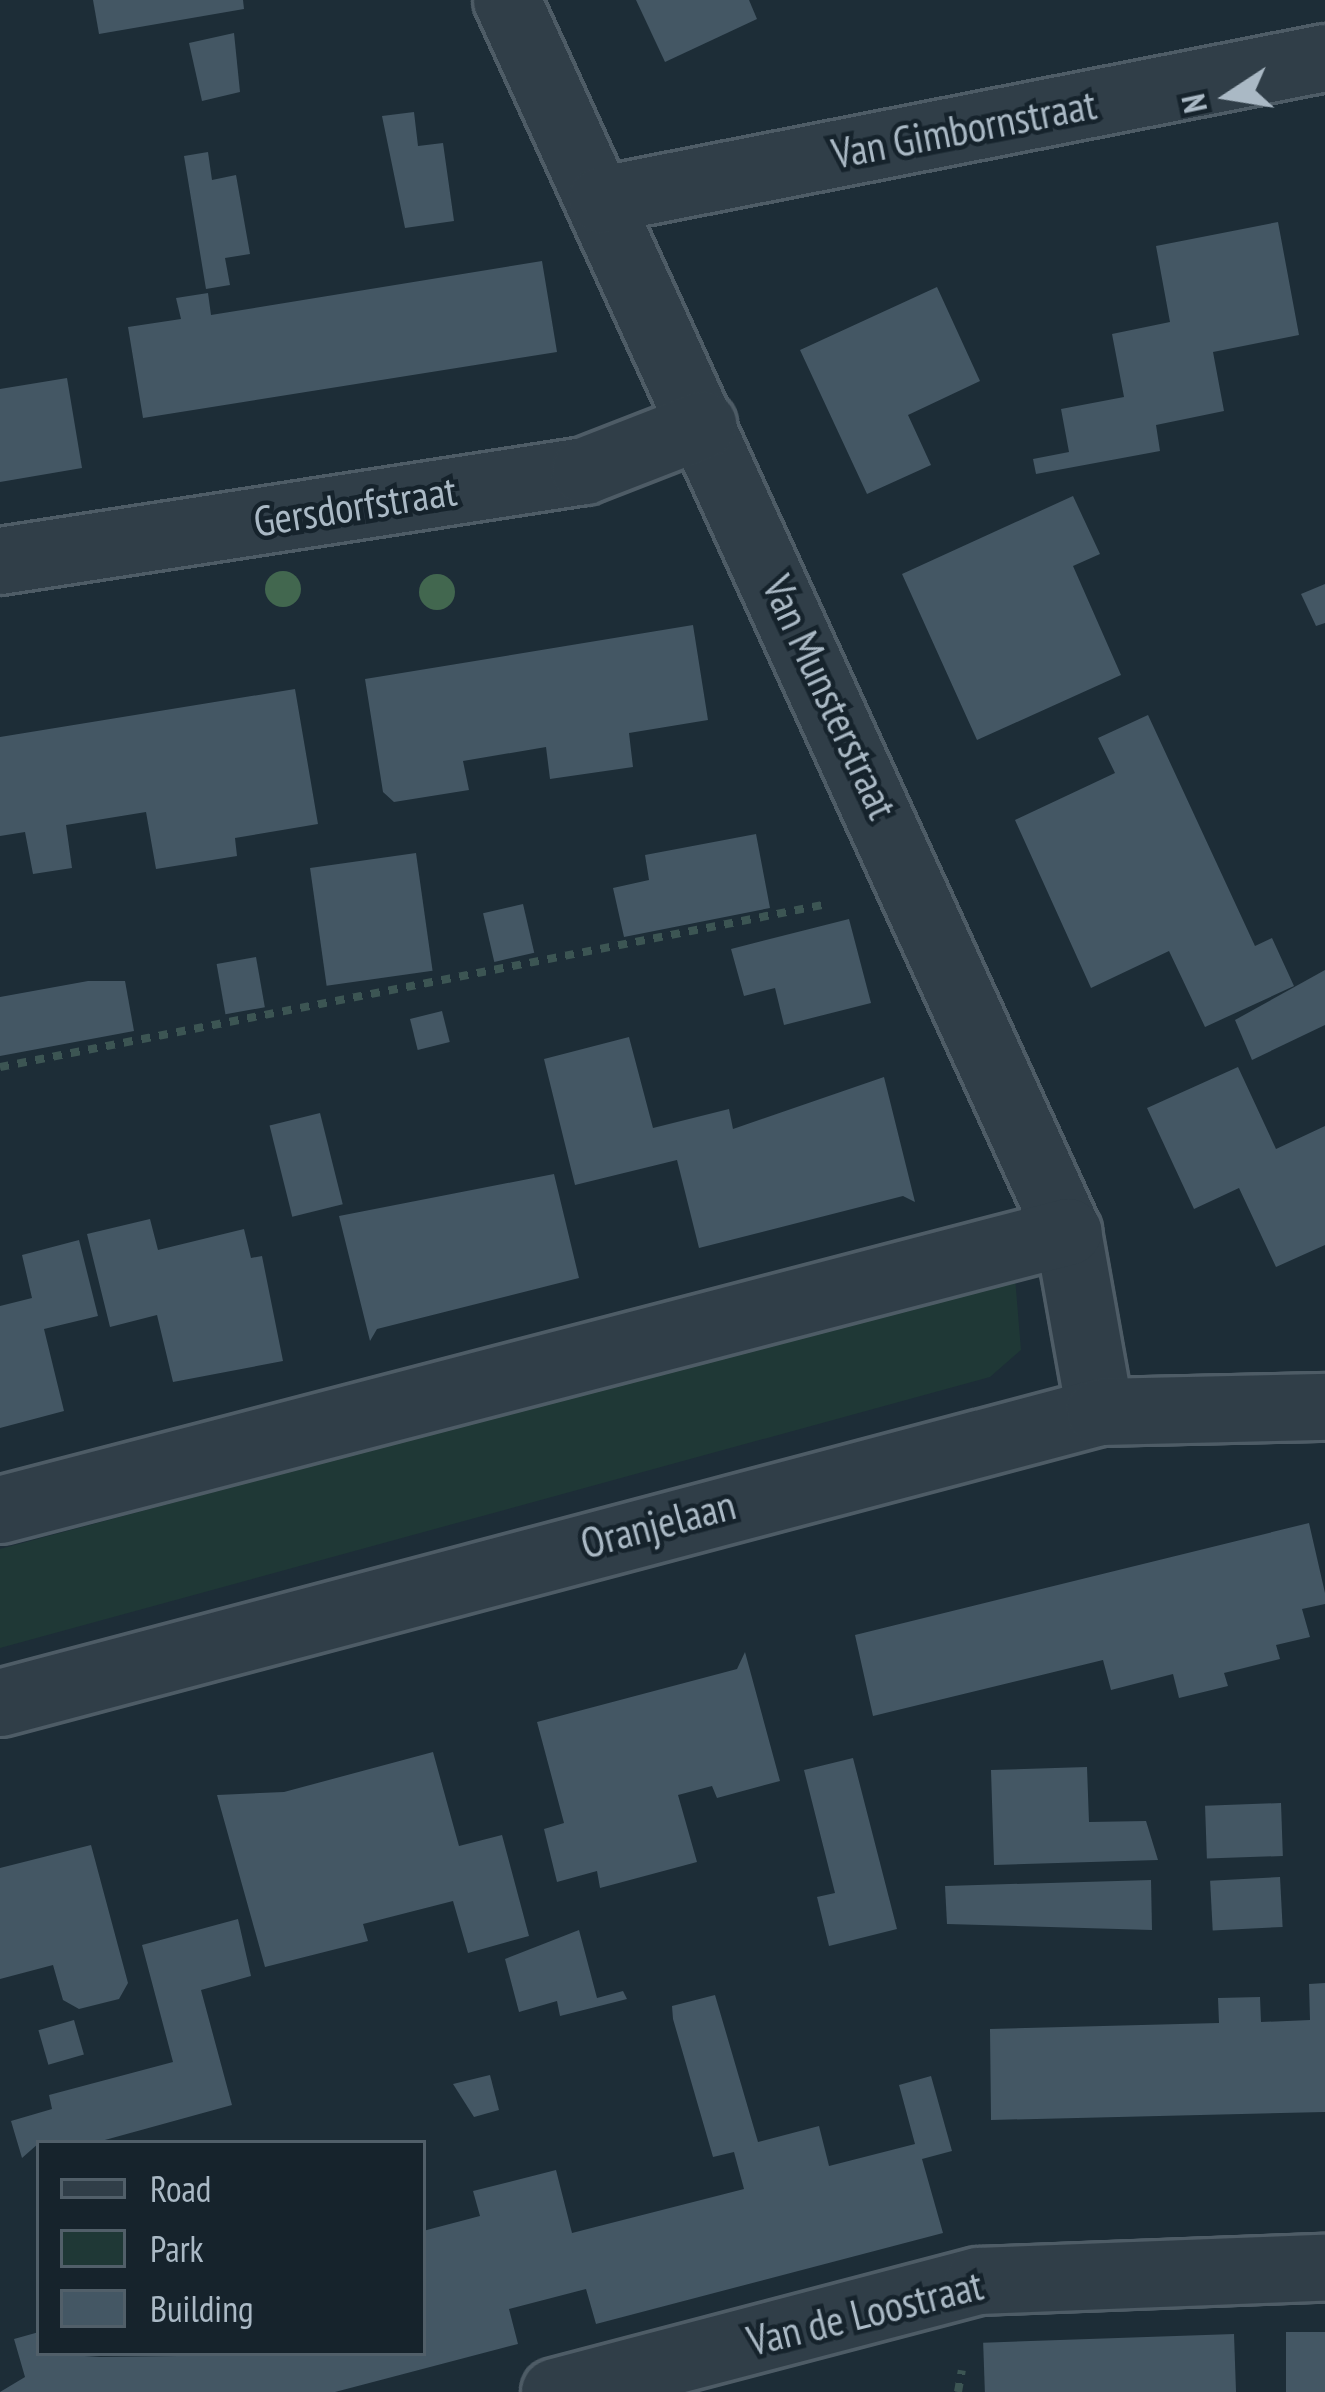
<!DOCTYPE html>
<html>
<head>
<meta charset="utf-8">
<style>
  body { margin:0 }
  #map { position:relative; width:1325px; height:2392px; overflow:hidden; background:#1d2d37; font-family:"PT Sans Narrow",sans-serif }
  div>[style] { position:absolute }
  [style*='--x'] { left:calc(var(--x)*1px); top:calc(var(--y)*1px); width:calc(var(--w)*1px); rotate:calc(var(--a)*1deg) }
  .green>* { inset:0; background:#1f3836 }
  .building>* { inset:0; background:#445764; transform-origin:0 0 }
  .path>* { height:8px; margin-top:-4px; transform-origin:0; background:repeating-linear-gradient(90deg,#3c5553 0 9px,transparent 0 18px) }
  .roads { filter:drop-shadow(3px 0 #4e5c66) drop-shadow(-3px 0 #4e5c66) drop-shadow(0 3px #4e5c66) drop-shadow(0 -3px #4e5c66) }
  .minor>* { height:66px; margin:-33px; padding:0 33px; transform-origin:33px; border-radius:33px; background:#303e48 }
  .tertiary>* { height:66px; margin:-33px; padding:0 33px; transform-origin:33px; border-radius:33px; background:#303e48 }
  .trees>* { width:36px; height:36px; margin:-18px; border-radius:50%; background:#42674f }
  span { translate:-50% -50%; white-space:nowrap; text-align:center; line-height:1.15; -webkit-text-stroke:9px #16232c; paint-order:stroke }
  .street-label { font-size:42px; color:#aab9c5 }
  .legend { position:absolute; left:36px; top:2140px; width:390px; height:216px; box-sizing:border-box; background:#16232c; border:3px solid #515f69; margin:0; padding:15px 21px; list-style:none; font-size:36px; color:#aab9c5 }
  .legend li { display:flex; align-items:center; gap:24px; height:60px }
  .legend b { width:60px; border:3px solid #515f69 }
  .north { position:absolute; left:1169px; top:36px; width:120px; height:120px; -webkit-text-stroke:9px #16232c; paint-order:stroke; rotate:258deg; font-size:33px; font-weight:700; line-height:48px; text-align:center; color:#aab9c5 }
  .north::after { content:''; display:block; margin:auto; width:42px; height:54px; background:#aab9c5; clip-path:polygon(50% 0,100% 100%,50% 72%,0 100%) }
</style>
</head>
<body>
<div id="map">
  <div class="green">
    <div style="clip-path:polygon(1015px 1277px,1021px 1350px,990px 1377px,0 1648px,0 1549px)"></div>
  </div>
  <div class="building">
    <div style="clip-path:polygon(93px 0,243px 0,244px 9px,99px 34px)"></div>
    <div style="clip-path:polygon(636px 0,749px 0,757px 19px,665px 62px)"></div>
    <div style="clip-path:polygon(234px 33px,240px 92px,202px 101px,189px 43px)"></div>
    <div style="clip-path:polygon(414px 112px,418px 146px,443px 143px,454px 221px,405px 228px,382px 116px)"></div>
    <div style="clip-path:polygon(208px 152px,212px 180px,236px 175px,250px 254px,225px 258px,230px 285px,206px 289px,184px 156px)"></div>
    <div style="clip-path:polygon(1278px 222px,1299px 335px,1213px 352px,1224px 411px,1156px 425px,1160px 451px,1036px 474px,1033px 459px,1069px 452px,1061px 409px,1124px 397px,1112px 334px,1170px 322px,1156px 246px)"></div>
    <div style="clip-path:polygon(542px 261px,557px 352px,143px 418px,128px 327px,181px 319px,176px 298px,208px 293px,211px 315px)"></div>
    <div style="clip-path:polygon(937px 287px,980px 381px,908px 415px,931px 465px,867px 494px,800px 350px)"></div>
    <div style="clip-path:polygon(67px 378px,82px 468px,0 482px,0 389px)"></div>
    <div style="clip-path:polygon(1073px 496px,1100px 554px,1073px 566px,1121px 675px,977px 740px,902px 574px)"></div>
    <div style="clip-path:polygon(1325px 584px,1325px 623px,1316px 626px,1301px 594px)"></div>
    <div style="clip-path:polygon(693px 625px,708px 720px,629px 733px,633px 767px,550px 779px,546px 747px,463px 761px,469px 790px,394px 802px,383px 792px,365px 679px)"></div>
    <div style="clip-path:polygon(295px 689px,318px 824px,235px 838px,237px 856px,156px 869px,146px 812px,66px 825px,72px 868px,33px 874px,25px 832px,0 836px,0 737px)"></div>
    <div style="clip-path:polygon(1148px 715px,1255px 946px,1272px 938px,1294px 986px,1205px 1027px,1169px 951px,1091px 988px,1015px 820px,1115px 773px,1098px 738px)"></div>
    <div style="clip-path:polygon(756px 834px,770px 908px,624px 937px,613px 888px,649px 880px,645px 855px)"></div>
    <div style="left:416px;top:853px;width:119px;height:107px;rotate:82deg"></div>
    <div style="left:523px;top:904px;width:50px;height:41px;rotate:77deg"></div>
    <div style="clip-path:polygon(849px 919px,871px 1003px,784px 1025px,775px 988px,744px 996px,731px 949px)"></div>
    <div style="left:256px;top:957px;width:51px;height:40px;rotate:80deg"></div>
    <div style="clip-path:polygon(1325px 970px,1325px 1025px,1252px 1060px,1235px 1020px)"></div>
    <div style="clip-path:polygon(88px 981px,125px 981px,134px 1031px,0 1056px,0 997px)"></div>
    <div style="left:442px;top:1011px;width:32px;height:33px;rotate:76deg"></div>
    <div style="clip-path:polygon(629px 1037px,653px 1128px,729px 1109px,733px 1129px,884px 1077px,915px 1202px,903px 1196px,699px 1248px,677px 1160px,575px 1185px,544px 1059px)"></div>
    <div style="clip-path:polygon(1238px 1067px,1276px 1149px,1325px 1126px,1325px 1245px,1276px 1267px,1239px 1188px,1194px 1209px,1147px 1108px)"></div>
    <div style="left:320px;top:1113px;width:94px;height:52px;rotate:76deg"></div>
    <div style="clip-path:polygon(554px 1174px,579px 1278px,377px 1329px,370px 1341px,339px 1216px)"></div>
    <div style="clip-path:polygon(150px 1219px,158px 1250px,244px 1229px,251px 1258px,262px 1256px,283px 1361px,173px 1382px,157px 1315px,110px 1327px,87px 1234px)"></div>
    <div style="clip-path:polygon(79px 1240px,98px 1316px,44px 1329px,64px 1411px,0 1428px,0 1306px,32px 1298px,22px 1255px)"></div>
    <div style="clip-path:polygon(1309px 1523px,1325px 1593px,1325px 1604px,1302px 1609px,1310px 1637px,1276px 1645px,1280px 1659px,1224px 1673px,1228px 1686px,1179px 1698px,1173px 1674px,1111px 1690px,1103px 1660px,873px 1716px,855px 1635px)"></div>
    <div style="clip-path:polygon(745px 1652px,780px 1781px,717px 1798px,712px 1786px,678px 1795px,697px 1862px,600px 1888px,597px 1871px,557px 1882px,544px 1829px,564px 1823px,537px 1722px,737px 1669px)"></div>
    <div style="clip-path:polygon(433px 1752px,459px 1846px,502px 1835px,529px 1936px,468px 1953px,453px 1901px,363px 1924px,368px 1941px,265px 1967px,217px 1795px,284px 1792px)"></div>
    <div style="clip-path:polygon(853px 1758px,897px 1929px,829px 1946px,817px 1897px,835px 1893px,804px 1770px)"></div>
    <div style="clip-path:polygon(1087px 1767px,1089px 1822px,1146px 1821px,1158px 1860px,994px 1865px,991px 1770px)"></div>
    <div style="left:1281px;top:1803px;width:53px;height:76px;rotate:88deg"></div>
    <div style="clip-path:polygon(91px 1845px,128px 1983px,119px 1999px,79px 2009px,63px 2000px,53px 1965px,0 1979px,0 1868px)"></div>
    <div style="left:1280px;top:1877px;width:50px;height:70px;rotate:87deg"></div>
    <div style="clip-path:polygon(1151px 1880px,1152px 1930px,947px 1924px,945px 1886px)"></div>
    <div style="clip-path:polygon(238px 1919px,251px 1976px,201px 1990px,232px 2105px,94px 2143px,39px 2143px,22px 2158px,11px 2121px,52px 2109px,49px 2095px,173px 2062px,142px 1945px)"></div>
    <div style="clip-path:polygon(579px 1930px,597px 1998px,623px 1991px,627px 1999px,560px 2016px,557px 2001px,519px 2012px,505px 1959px)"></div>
    <div style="clip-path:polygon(1325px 1983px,1325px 2112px,991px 2120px,990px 2029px,1219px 2023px,1218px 1998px,1260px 1997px,1261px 2022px,1310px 2020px,1309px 1984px)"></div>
    <div style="clip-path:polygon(715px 1995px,758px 2142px,819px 2126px,829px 2166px,915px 2144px,899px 2085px,931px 2076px,952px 2151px,922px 2159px,943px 2233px,596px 2324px,586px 2289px,509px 2309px,518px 2344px,335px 2392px,0 2392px,25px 2377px,14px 2339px,39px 2332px,39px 2353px,100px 2357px,423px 2353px,423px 2231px,480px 2216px,473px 2191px,556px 2170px,572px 2233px,744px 2189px,734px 2152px,713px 2157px,673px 2019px,672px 2006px)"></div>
    <div style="left:74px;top:2020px;width:36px;height:37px;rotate:74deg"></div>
    <div style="clip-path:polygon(490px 2075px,499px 2110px,474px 2117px,453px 2084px)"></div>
    <div style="left:1325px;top:2332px;width:60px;height:39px;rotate:90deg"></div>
    <div style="left:1234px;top:2334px;width:58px;height:251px;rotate:88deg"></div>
  </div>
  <div class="path">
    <div style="--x:0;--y:1067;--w:844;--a:-11.14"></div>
    <div style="--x:958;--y:2392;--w:22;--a:-80"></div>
  </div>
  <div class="roads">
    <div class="minor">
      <div style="--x:507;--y:0;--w:1354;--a:65.52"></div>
      <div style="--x:1068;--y:1232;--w:183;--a:79.9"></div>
      <div style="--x:602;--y:200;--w:737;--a:-11.11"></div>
      <div style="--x:0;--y:561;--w:592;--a:-8.75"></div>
      <div style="--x:585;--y:471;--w:127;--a:-21.3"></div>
      <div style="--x:0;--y:1510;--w:1104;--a:-14.59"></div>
      <div style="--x:555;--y:2392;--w:438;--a:-14.7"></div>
      <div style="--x:979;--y:2281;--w:346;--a:-2.2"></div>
    </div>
    <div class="tertiary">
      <div style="--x:0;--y:1703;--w:1138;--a:-14.82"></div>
      <div style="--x:1100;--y:1412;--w:225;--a:-1.3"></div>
    </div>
  </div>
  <div class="trees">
    <div style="left:283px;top:589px"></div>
    <div style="left:437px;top:592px"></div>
  </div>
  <div class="street-label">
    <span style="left:964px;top:129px;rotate:-11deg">Van Gimbornstraat</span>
    <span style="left:355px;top:506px;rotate:-9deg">Gersdorfstraat</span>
    <span style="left:830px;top:697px;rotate:65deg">Van Munsterstraat</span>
    <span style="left:658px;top:1524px;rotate:-15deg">Oranjelaan</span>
    <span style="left:865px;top:2313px;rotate:-14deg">Van de Loostraat</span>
  </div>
  <ul class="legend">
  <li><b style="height:15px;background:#303e48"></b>Road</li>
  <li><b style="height:33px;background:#1f3836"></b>Park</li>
  <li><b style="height:33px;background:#445764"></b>Building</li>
  </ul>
  <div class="north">N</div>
</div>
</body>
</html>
